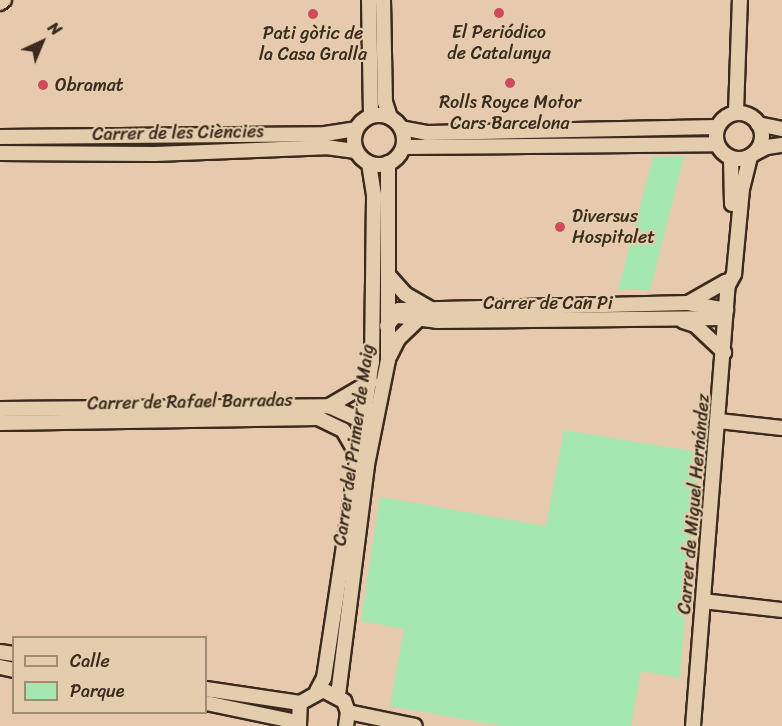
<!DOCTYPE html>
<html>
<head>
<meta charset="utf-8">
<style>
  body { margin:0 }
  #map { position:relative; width:782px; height:726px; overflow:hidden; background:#e7c9ae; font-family:Sriracha,sans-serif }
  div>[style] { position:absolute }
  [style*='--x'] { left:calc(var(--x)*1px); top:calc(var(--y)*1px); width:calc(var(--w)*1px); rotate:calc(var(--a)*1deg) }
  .green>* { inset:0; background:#a4e7b1 }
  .roads { filter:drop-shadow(2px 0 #3b2a1e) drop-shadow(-2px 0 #3b2a1e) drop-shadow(0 2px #3b2a1e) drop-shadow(0 -2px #3b2a1e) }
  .minor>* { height:14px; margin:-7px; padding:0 7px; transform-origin:7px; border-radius:7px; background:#e3cdac }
  .minor>.ring { margin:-7px; padding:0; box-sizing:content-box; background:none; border:14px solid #e3cdac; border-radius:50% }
  .dots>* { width:16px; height:16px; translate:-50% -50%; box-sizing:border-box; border:3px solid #e3cdac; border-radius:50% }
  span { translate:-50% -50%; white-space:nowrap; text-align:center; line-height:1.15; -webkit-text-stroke:4.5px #e3cdac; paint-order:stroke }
  .poi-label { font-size:18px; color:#3b2a1e }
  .left { translate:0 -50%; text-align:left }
  .street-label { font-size:18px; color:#3b2a1e }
  .legend { position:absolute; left:12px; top:636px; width:195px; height:78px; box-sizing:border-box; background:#e3cdac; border:2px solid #a08c73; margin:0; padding:8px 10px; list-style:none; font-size:18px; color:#3b2a1e }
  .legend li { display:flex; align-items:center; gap:12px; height:30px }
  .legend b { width:30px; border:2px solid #a08c73 }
  .north { position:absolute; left:12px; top:12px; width:60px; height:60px; -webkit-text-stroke:4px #e3cdac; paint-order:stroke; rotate:44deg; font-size:16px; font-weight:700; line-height:24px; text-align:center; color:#3b2a1e }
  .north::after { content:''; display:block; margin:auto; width:21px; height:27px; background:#3b2a1e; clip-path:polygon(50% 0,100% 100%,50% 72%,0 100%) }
</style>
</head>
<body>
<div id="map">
  <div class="green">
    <div style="clip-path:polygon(685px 133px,685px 138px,431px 141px,431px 137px)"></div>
    <div style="clip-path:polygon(684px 156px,650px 290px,618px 290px,653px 157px)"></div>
    <div style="clip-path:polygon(564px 430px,698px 452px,680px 678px,641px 671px,631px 726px,503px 726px,390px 706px,404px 629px,361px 621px,380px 497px,546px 526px)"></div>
  </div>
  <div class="roads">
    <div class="minor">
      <div style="--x:369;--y:0;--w:115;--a:89"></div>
      <div style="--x:383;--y:0;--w:102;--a:88.9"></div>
      <div style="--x:385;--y:102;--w:16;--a:72"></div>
      <div style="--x:0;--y:3;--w:5;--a:-37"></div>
      <div style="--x:736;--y:112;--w:112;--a:-88"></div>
      <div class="ring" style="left:716px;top:113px;width:32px;height:32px"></div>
      <div class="ring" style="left:354px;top:115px;width:36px;height:36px"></div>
      <div style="--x:758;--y:124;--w:25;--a:12"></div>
      <div style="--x:401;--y:128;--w:26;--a:11"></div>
      <div style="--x:427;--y:133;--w:290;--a:-1.2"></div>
      <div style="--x:0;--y:137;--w:325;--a:-0.5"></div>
      <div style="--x:325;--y:134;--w:31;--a:-9"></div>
      <div style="--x:404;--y:147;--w:313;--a:-0.5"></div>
      <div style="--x:0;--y:153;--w:155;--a:0.4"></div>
      <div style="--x:155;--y:154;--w:171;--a:-2.3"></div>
      <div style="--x:326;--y:147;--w:30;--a:8"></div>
      <div style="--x:755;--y:153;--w:13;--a:-27"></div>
      <div style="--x:767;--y:147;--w:15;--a:-8"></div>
      <div style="--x:731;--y:159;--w:45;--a:88.7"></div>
      <div style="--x:389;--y:276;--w:24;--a:48"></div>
      <div style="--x:405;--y:294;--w:30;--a:30"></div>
      <div style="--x:688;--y:303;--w:43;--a:-29.6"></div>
      <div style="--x:398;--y:316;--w:39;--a:7"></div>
      <div style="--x:437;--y:321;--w:288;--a:-0.6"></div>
      <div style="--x:683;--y:321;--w:13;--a:18"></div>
      <div style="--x:695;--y:325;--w:40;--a:43"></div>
      <div style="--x:387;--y:326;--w:20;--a:-53"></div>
      <div style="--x:399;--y:310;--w:289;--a:-1.4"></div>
      <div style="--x:688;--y:303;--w:39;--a:10"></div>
      <div style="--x:389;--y:357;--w:20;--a:-63"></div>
      <div style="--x:398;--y:339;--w:29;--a:-44"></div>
      <div style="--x:329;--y:406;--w:35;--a:24"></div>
      <div style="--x:361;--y:420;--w:12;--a:66"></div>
      <div style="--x:0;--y:409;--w:329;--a:-0.5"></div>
      <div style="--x:329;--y:406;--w:48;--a:-30.3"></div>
      <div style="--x:719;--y:421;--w:63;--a:6.3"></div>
      <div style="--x:0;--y:423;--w:318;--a:-0.9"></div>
      <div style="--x:318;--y:418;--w:28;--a:26"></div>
      <div style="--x:343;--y:430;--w:32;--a:60"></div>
      <div style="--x:703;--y:601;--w:80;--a:6.5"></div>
      <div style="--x:0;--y:652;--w:14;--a:8"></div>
      <div style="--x:0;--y:667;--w:14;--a:12"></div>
      <div style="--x:206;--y:689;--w:95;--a:8.5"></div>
      <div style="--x:317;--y:691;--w:15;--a:-62"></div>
      <div style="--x:324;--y:678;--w:320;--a:-81.4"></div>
      <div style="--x:372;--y:362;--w:167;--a:-89.3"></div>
      <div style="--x:374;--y:195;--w:32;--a:-99"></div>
      <div style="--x:338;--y:695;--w:232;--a:-82.8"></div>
      <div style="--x:367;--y:465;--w:107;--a:-78.7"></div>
      <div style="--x:388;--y:360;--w:197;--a:-90"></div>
      <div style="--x:206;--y:703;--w:93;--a:11.8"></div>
      <div style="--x:348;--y:712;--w:68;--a:11.8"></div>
      <div style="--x:299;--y:726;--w:23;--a:-88"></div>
      <div style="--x:300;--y:703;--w:26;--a:-29"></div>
      <div style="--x:323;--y:690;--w:24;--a:28"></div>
      <div style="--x:344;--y:701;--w:12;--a:70"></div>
      <div style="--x:348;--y:712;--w:14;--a:98"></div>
      <div style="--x:693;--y:726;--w:442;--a:-85.5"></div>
      <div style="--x:728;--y:285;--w:13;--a:-61"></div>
      <div style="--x:734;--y:274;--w:85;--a:-84.6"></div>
      <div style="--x:742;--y:189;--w:33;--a:-76"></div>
    </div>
  </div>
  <div class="dots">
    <div style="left:499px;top:13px;background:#d1495b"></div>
    <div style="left:313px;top:14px;background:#d1495b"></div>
    <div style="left:510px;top:83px;background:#d1495b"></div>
    <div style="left:43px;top:85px;background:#d1495b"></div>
    <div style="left:560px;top:227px;background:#d1495b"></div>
  </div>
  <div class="poi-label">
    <span style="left:499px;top:43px">El Periódico<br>de Catalunya</span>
    <span style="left:313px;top:44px">Pati gòtic de<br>la Casa Gralla</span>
    <span class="left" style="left:55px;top:85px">Obramat</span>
    <span style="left:510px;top:113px">Rolls Royce Motor<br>Cars Barcelona</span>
    <span class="left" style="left:572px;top:227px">Diversus<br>Hospitalet</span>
  </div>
  <div class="street-label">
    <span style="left:178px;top:133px;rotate:-1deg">Carrer de les Ciències</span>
    <span style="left:548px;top:303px">Carrer de Can Pi</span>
    <span style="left:190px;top:402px;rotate:-1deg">Carrer de Rafael Barradas</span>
    <span style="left:354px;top:445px;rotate:-82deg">Carrer del Primer de Maig</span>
    <span style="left:694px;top:504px;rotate:-85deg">Carrer de Miguel Hernández</span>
  </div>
  <ul class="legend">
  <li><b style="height:8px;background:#e3cdac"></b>Calle</li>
  <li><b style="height:16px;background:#a4e7b1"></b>Parque</li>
  </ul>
  <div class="north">N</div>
</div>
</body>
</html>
